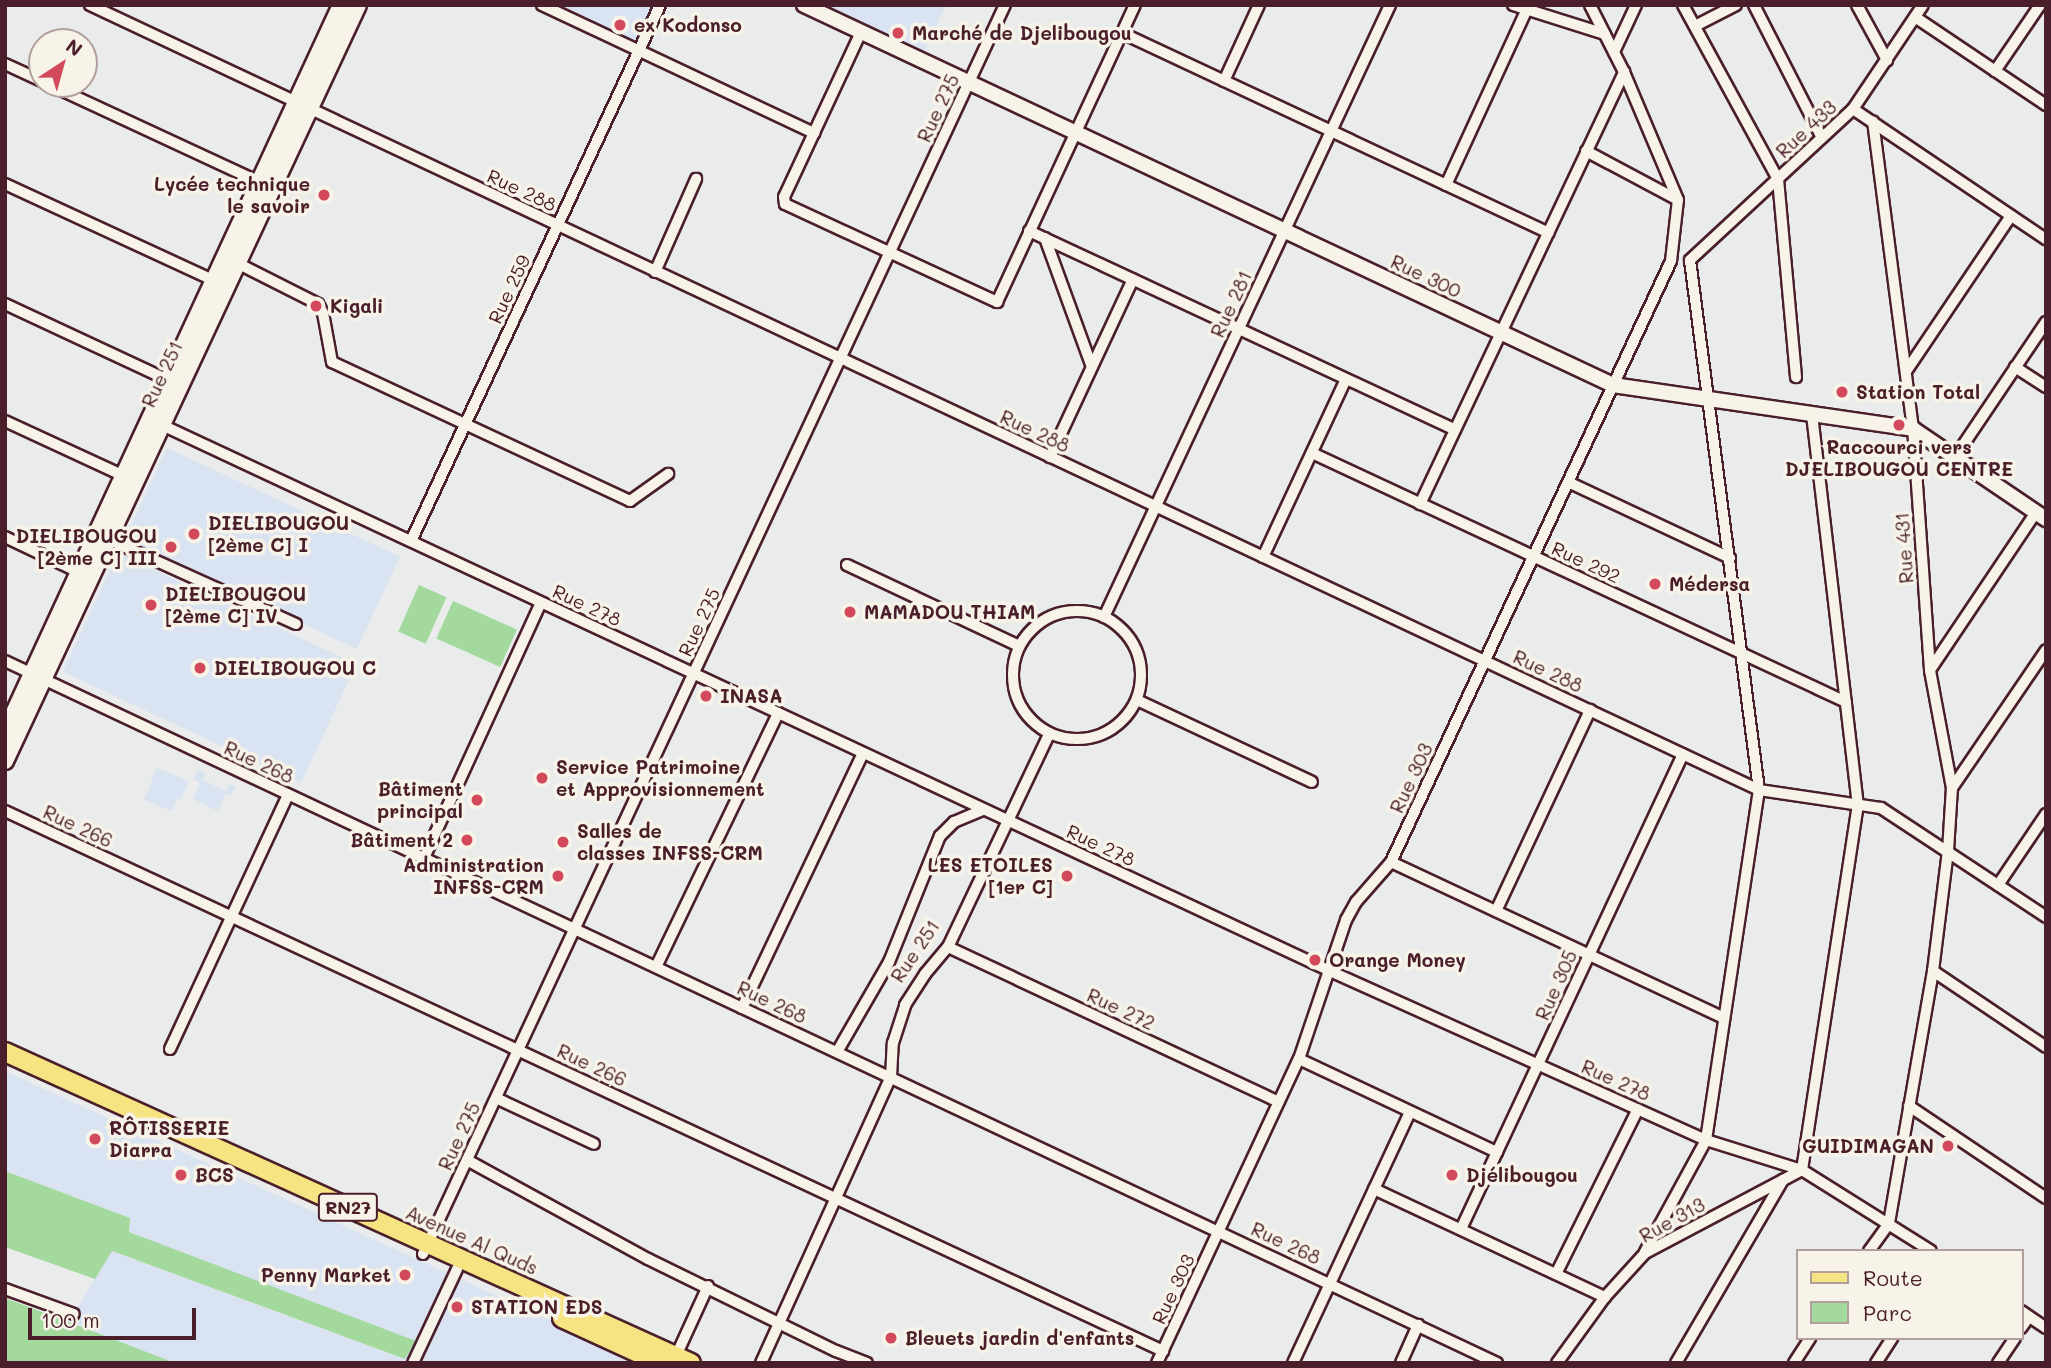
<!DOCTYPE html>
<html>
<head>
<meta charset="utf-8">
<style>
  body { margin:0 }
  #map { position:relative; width:2051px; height:1368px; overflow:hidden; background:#eaecec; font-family:Mali,sans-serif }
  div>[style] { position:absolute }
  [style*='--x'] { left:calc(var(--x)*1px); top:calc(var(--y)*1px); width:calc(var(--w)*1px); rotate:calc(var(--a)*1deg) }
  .built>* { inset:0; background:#dae3f1; transform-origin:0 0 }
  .green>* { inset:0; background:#a3d99d; transform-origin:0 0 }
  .roads { filter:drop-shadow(2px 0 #4a1f2b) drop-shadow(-2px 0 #4a1f2b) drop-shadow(0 2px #4a1f2b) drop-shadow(0 -2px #4a1f2b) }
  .minor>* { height:10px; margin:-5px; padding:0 5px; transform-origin:5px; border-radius:5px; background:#f7f3e8 }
  .minor>.ring { margin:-5px; padding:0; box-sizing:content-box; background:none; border:10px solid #f7f3e8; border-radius:50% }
  .tertiary>* { height:14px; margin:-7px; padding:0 7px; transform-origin:7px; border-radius:7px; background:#f7f3e8 }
  .secondary>* { height:16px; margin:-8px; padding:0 8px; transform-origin:8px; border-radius:8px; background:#f7f3e8 }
  .primary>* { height:18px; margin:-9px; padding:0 9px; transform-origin:9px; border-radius:9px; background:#f6e381 }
  .dots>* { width:19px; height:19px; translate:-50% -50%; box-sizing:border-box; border:4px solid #f7f3e8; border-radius:50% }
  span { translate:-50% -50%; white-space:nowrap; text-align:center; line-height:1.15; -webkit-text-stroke:7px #f7f3e8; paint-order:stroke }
  .shield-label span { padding:2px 5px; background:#f7f3e8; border:2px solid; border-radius:5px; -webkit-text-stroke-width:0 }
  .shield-label { font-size:18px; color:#4a1f2b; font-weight:700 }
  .poi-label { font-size:19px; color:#4a1f2b; font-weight:700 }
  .left { translate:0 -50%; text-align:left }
  .right { translate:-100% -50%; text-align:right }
  .street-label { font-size:19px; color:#4a1f2b }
  .frame { position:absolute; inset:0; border:7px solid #4a1f2b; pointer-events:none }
  .legend { position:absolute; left:1796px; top:1249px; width:228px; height:91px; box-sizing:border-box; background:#f7f3e8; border:2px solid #b29e9c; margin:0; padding:9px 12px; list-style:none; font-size:21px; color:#4a1f2b }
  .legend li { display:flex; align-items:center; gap:14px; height:35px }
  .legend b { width:35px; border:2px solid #b29e9c }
  .north { position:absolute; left:28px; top:28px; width:70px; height:70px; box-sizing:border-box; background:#f7f3e8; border:2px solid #b29e9c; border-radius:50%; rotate:36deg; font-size:19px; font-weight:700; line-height:28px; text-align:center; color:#4a1f2b }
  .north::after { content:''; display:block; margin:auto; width:24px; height:32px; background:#d1495b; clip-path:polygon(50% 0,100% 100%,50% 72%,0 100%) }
  .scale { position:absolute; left:28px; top:1308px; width:168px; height:32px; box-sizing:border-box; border:4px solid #4a1f2b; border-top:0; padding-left:9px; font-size:21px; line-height:24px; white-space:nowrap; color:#4a1f2b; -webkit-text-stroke:5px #f7f3e8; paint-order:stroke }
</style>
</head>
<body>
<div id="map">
  <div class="built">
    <div style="clip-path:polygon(559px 5px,653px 5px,635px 44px)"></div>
    <div style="clip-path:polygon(807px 5px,946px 5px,920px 61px)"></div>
    <div style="left:167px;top:448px;width:257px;height:102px;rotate:25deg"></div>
    <div style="left:118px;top:553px;width:263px;height:131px;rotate:25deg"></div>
    <div style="clip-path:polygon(157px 768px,189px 781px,181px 800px,177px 798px,172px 811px,144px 800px)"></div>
    <div style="clip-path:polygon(198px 769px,206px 773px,203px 780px,226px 791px,229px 784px,236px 787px,231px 796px,225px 794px,218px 811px,193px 799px,200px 783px,193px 779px)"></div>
    <div style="clip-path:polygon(5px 1071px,644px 1363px,175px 1363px,69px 1322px,111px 1251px,404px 1359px,129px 1231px,130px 1218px,5px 1171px)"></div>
  </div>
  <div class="green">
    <div style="left:419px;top:585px;width:30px;height:51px;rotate:24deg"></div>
    <div style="left:453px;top:601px;width:70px;height:41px;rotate:24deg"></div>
    <div style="clip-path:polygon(5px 1171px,130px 1218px,129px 1232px,416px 1341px,405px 1359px,112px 1251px,95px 1279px,5px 1247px)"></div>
    <div style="clip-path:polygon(5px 1298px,69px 1322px,175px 1363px,5px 1363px)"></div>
  </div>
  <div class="roads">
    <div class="minor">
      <div style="--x:90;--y:5;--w:1844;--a:25.19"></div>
      <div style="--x:1759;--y:790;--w:123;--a:8.4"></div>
      <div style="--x:1881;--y:808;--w:198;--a:33.4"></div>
      <div style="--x:542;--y:5;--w:301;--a:25.2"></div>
      <div style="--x:1513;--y:5;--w:96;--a:17.5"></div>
      <div style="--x:1683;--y:5;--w:198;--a:61.4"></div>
      <div style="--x:1778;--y:179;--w:199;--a:84.8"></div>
      <div style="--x:1754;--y:5;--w:149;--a:62.9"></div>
      <div style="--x:1857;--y:5;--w:63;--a:61.4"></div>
      <div style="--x:1915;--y:17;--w:158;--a:33.9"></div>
      <div style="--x:1695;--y:26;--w:46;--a:-27.1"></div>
      <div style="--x:861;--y:32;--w:182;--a:115"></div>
      <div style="--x:784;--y:197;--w:7;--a:82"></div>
      <div style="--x:785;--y:204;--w:234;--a:24.8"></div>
      <div style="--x:997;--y:302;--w:327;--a:-65.1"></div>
      <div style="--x:1122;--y:33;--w:471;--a:25.1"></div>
      <div style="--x:1614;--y:52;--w:52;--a:-64.9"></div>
      <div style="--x:5;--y:64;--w:41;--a:24.7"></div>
      <div style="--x:1995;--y:71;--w:80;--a:-55.7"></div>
      <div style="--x:1224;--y:81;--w:84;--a:-65.3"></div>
      <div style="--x:48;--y:84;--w:233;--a:24.9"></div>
      <div style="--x:1853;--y:109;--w:233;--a:34"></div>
      <div style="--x:1586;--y:151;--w:104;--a:28"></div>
      <div style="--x:5;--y:184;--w:229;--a:24.8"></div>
      <div style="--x:1446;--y:185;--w:192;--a:-65.3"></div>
      <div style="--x:1029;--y:231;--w:470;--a:25"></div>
      <div style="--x:1045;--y:238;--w:137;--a:70"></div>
      <div style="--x:1690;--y:260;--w:222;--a:-42.8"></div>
      <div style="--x:1853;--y:109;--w:125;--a:-56.1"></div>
      <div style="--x:237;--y:263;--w:91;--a:26.8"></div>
      <div style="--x:318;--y:304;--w:10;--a:61"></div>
      <div style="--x:323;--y:313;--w:50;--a:79.6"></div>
      <div style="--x:332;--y:362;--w:329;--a:25"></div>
      <div style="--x:630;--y:501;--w:47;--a:-35.4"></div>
      <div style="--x:655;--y:272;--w:102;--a:-66.2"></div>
      <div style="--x:5;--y:304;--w:178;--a:25"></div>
      <div style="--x:2015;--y:367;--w:37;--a:33"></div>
      <div style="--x:1907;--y:370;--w:186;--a:-56"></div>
      <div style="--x:5;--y:421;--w:129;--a:24.8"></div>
      <div style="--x:162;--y:425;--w:1289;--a:25.05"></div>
      <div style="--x:1330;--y:971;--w:412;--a:24.2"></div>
      <div style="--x:1706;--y:1140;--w:101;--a:17.4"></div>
      <div style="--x:1802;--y:1170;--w:152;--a:32.1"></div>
      <div style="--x:1312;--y:453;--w:589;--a:25"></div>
      <div style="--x:1050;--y:457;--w:196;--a:-65"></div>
      <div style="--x:1955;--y:457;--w:163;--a:-56"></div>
      <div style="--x:1568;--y:482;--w:179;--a:25.1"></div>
      <div style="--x:1420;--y:504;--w:478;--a:-64.7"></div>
      <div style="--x:5;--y:537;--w:89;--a:25.4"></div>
      <div style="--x:110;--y:540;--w:204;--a:24.3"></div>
      <div style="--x:411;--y:541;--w:591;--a:-65.08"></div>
      <div style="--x:1263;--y:557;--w:196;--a:-65"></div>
      <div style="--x:847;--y:565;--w:190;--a:25.2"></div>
      <div class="ring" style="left:1013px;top:611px;width:118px;height:118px"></div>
      <div style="--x:1104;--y:617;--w:676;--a:-64.95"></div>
      <div style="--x:5;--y:661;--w:1649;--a:25.2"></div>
      <div style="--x:1930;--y:670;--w:190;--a:-56.1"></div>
      <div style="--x:1137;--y:700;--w:193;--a:25.1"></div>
      <div style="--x:1952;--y:788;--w:167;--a:-55.7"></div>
      <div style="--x:5;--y:811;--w:1278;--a:25"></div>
      <div style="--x:424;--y:858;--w:281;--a:-65.4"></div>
      <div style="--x:1391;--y:862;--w:368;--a:25.1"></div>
      <div style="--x:1998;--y:885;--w:86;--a:-55.9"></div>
      <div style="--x:1496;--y:911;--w:222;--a:-64.9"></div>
      <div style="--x:948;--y:947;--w:365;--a:25.1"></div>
      <div style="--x:656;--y:967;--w:282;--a:-64.3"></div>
      <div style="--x:1933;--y:971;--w:136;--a:33.9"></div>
      <div style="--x:742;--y:1008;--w:282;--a:-64.6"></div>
      <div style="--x:170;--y:1049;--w:280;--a:-65.1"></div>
      <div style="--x:837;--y:1052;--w:104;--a:-60"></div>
      <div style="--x:889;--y:962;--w:136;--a:-68"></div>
      <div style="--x:940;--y:836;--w:20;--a:-45"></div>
      <div style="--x:954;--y:822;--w:30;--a:-23"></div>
      <div style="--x:1299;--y:1059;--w:219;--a:25.2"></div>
      <div style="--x:496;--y:1098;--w:108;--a:25.1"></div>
      <div style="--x:1909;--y:1106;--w:165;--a:33.9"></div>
      <div style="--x:467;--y:1160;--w:206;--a:28.7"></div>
      <div style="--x:648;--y:1259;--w:209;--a:26.1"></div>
      <div style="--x:836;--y:1351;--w:33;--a:21"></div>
      <div style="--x:1374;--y:1189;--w:255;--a:25.1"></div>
      <div style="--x:1461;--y:1229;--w:524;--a:-64.95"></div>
      <div style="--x:1869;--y:1251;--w:34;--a:-54"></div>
      <div style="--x:1889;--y:1223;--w:256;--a:-80.1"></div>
      <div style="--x:1933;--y:971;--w:121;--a:-82.9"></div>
      <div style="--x:1948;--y:851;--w:63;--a:-86.4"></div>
      <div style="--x:1952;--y:788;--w:120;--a:-100.6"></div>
      <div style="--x:1930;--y:670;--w:242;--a:-94"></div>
      <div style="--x:1913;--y:429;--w:310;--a:-97.4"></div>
      <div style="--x:1645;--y:1252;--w:128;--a:-61.4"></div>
      <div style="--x:1706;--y:1140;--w:354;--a:-81.4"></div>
      <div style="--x:1759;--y:790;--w:534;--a:-97.42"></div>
      <div style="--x:423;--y:1254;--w:1378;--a:-65.02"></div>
      <div style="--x:1556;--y:1274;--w:184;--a:-63.6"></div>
      <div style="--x:5;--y:1289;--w:73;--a:19.9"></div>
      <div style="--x:2021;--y:1311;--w:30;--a:34"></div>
      <div style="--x:2021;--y:1328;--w:14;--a:-54"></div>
      <div style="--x:676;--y:1356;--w:77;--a:-65.4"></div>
      <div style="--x:413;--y:1363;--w:104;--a:-64.9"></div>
      <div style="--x:761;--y:1363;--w:314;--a:-65.6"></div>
      <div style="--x:891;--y:1077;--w:34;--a:-87"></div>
      <div style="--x:893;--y:1043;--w:40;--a:-72"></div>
      <div style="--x:905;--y:1005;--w:37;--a:-57"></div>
      <div style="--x:925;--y:974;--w:35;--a:-50"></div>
      <div style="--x:948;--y:947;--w:236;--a:-64.6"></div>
      <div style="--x:1157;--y:1363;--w:336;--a:-65"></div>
      <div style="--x:1299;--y:1059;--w:147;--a:-71.3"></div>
      <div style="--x:1346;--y:920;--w:21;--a:-61"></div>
      <div style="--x:1356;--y:902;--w:53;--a:-48.8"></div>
      <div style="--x:1391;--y:862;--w:663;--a:-65.02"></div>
      <div style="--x:1671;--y:261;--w:61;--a:-83.5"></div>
      <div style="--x:1678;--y:200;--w:139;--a:-112.9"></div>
      <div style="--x:1624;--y:72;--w:75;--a:-116.9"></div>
      <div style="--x:1293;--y:1363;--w:277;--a:-65"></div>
      <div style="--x:1401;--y:1363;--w:42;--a:-65.9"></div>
      <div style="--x:1557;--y:1363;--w:82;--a:-54"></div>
      <div style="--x:1605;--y:1297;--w:59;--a:-47.7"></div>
      <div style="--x:1645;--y:1253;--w:178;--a:-27.9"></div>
      <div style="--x:1802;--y:1170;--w:368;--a:-81.3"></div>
      <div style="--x:1858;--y:806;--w:395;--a:-96.7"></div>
      <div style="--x:1676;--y:1363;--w:212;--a:-59.7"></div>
      <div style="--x:1794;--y:1363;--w:30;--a:-57"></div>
      <div style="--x:1876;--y:1363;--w:30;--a:-57"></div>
      <div style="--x:1998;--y:1363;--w:30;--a:-56"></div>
    </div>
    <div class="tertiary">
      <div style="--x:804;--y:5;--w:894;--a:25.16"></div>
      <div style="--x:1613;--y:385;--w:303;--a:8.3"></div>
      <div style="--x:1913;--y:429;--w:161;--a:34.1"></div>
    </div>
    <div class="secondary">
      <div style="--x:5;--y:732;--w:801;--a:-65.19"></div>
      <div style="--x:5;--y:761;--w:834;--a:-64.97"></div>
    </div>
    <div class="primary">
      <div style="--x:5;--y:1052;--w:753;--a:24.39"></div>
      <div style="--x:562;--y:1318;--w:108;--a:24.7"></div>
    </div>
  </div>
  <div class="dots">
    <div style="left:620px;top:25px;background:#d1495b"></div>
    <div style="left:898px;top:33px;background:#d1495b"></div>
    <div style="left:324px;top:195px;background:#d1495b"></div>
    <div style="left:316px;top:306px;background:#d1495b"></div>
    <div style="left:1842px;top:392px;background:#d1495b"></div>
    <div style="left:1899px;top:425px;background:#d1495b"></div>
    <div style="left:194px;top:534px;background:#d1495b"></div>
    <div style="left:171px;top:547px;background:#d1495b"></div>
    <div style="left:1655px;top:584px;background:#d1495b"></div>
    <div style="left:151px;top:605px;background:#d1495b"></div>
    <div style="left:850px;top:612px;background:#d1495b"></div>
    <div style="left:200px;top:668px;background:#d1495b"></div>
    <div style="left:706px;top:696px;background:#d1495b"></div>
    <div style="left:542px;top:778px;background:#d1495b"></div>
    <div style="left:477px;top:800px;background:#d1495b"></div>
    <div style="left:467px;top:840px;background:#d1495b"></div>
    <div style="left:563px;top:842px;background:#d1495b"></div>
    <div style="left:558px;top:876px;background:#d1495b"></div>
    <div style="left:1067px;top:876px;background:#d1495b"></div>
    <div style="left:1315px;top:960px;background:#d1495b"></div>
    <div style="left:95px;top:1139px;background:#d1495b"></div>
    <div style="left:1948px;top:1146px;background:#d1495b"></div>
    <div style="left:181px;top:1175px;background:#d1495b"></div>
    <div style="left:1452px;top:1175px;background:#d1495b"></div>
    <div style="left:405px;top:1275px;background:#d1495b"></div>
    <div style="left:457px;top:1307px;background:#d1495b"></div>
    <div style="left:891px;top:1338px;background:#d1495b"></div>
  </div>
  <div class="shield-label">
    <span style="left:348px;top:1207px">RN27</span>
  </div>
  <div class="poi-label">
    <span class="left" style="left:634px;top:25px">ex Kodonso</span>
    <span class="left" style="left:912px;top:33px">Marché de Djelibougou</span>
    <span class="right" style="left:310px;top:195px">Lycée technique<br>le savoir</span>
    <span class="left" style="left:330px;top:306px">Kigali</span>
    <span class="left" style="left:1856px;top:392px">Station Total</span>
    <span style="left:1899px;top:458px">Raccourci vers<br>DJELIBOUGOU CENTRE</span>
    <span class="left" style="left:208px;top:534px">DIELIBOUGOU<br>[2ème C] I</span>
    <span class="right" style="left:157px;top:547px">DIELIBOUGOU<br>[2ème C] III</span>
    <span class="left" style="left:1669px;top:584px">Médersa</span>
    <span class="left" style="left:165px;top:605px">DIELIBOUGOU<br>[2ème C] IV</span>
    <span class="left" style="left:864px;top:612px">MAMADOU THIAM</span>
    <span class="left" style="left:214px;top:668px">DIELIBOUGOU C</span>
    <span class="left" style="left:720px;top:696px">INASA</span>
    <span class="left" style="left:556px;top:778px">Service Patrimoine<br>et Approvisionnement</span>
    <span class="right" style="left:463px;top:800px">Bâtiment<br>principal</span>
    <span class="left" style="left:577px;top:842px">Salles de<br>classes INFSS-CRM</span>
    <span class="right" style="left:453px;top:840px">Bâtiment 2</span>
    <span class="right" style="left:544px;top:876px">Administration<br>INFSS-CRM</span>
    <span class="right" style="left:1053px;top:876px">LES ETOILES<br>[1er C]</span>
    <span class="left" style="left:1329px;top:960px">Orange Money</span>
    <span class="left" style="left:109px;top:1139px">RÔTISSERIE<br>Diarra</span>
    <span class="right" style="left:1934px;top:1146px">GUIDIMAGAN</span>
    <span class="left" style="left:195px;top:1175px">BCS</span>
    <span class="left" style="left:1466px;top:1175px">Djélibougou</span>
    <span class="right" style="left:391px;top:1275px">Penny Market</span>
    <span class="left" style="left:471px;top:1307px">STATION EDS</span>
    <span class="left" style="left:905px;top:1338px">Bleuets jardin d'enfants</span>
  </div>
  <div class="street-label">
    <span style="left:938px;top:108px;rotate:-65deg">Rue 275</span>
    <span style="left:1806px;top:129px;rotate:-43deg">Rue 433</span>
    <span style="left:522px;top:190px;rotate:25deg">Rue 288</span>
    <span style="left:1426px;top:276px;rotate:25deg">Rue 300</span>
    <span style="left:509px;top:289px;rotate:-65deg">Rue 259</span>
    <span style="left:1231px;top:304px;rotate:-65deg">Rue 281</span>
    <span style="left:162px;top:374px;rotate:-65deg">Rue 251</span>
    <span style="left:1035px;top:431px;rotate:25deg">Rue 288</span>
    <span style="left:1904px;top:548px;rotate:-94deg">Rue 431</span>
    <span style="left:1586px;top:562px;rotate:25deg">Rue 292</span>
    <span style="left:587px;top:605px;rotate:25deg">Rue 278</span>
    <span style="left:699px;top:622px;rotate:-65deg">Rue 275</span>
    <span style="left:1548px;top:671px;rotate:25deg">Rue 288</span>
    <span style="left:259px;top:762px;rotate:25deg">Rue 268</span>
    <span style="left:1411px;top:778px;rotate:-65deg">Rue 303</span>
    <span style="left:78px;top:826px;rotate:25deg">Rue 266</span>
    <span style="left:1101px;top:845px;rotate:25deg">Rue 278</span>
    <span style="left:915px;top:951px;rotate:-56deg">Rue 251</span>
    <span style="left:1556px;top:985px;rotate:-66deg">Rue 305</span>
    <span style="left:772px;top:1002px;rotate:25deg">Rue 268</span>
    <span style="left:1121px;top:1009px;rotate:25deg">Rue 272</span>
    <span style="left:592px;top:1065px;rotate:25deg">Rue 266</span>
    <span style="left:1616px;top:1080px;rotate:24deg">Rue 278</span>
    <span style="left:459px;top:1136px;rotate:-65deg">Rue 275</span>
    <span style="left:1672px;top:1220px;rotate:-29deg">Rue 313</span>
    <span style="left:472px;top:1240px;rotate:24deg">Avenue Al Quds</span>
    <span style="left:1286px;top:1243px;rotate:25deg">Rue 268</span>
    <span style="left:1173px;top:1289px;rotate:-65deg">Rue 303</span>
  </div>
  <div class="frame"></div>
  <ul class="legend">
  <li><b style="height:9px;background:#f6e381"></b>Route</li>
  <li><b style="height:19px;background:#a3d99d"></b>Parc</li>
  </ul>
  <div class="north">N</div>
  <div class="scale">100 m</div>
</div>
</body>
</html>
